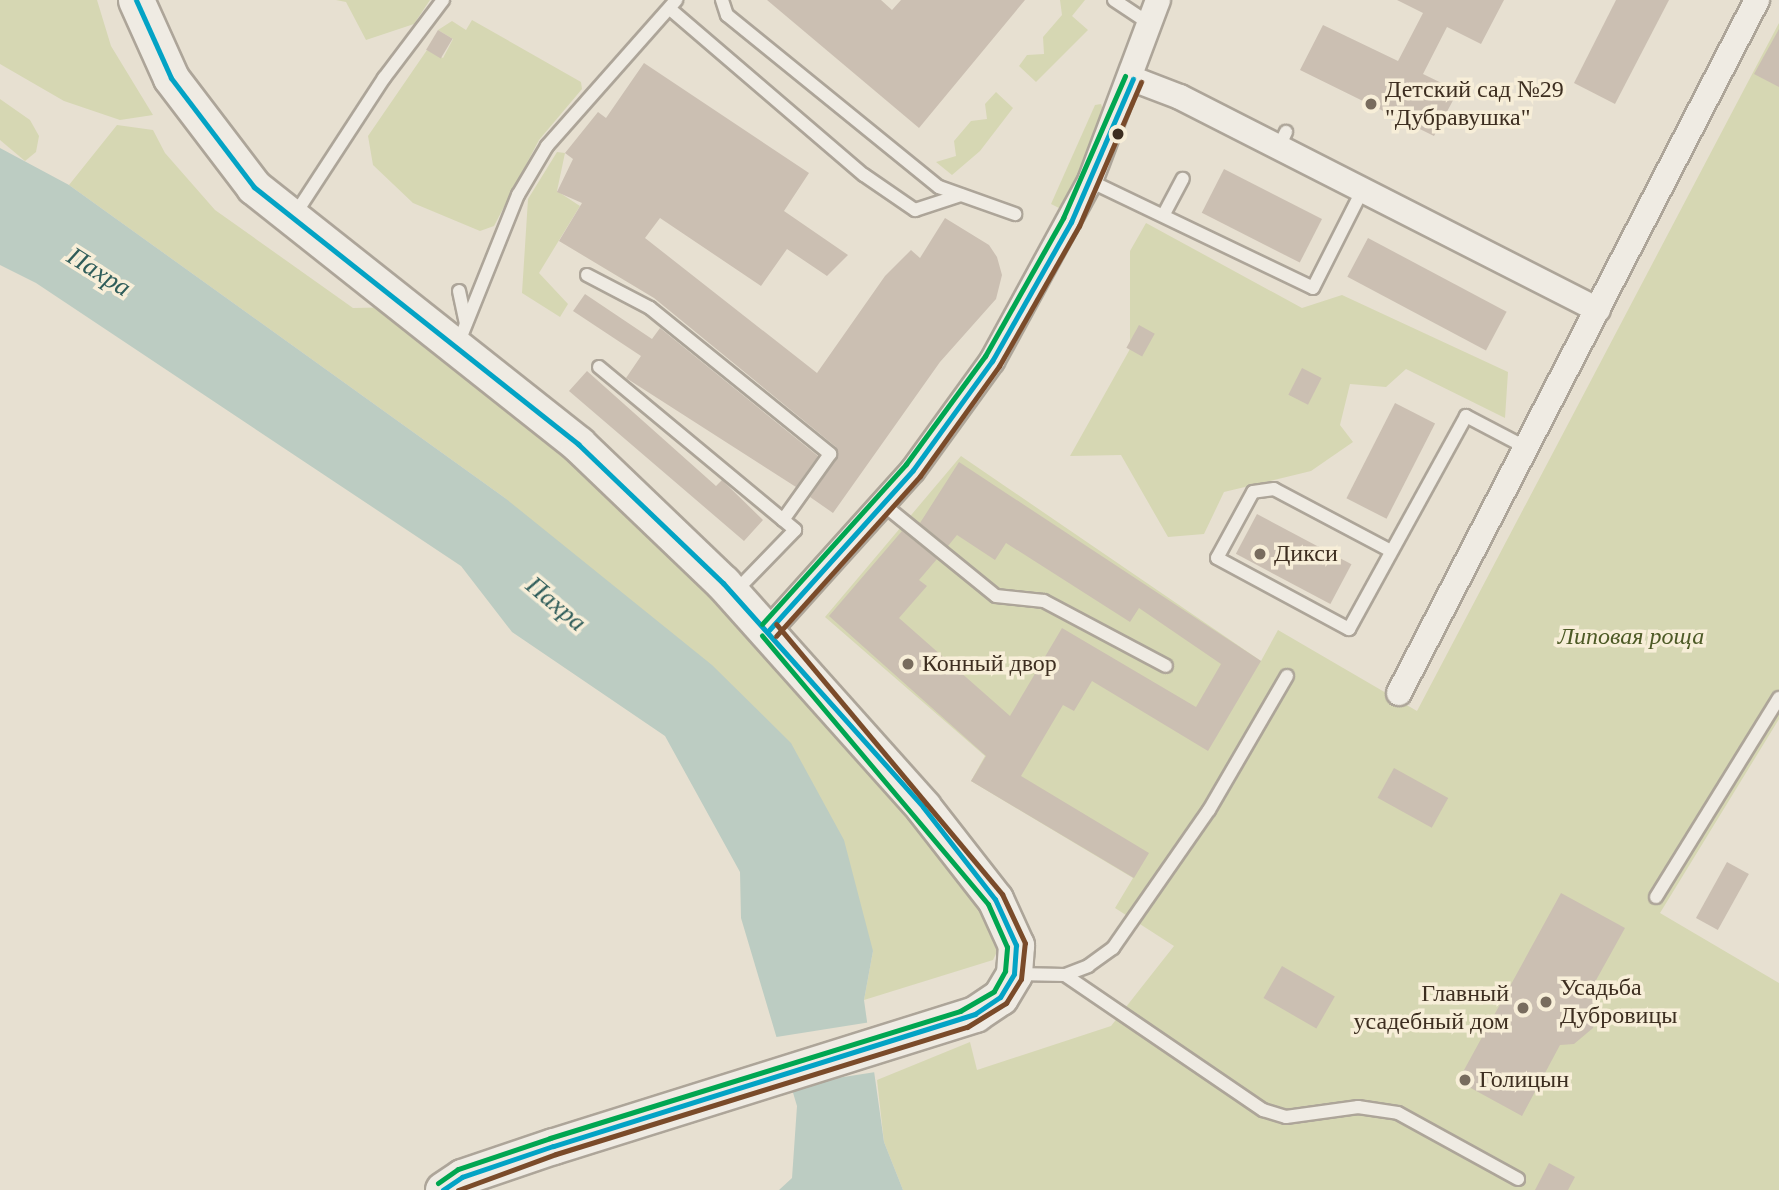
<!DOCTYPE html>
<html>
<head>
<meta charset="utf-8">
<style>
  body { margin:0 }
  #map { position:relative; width:1779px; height:1190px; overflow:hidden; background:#e7e0d1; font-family:"Times New Roman",serif }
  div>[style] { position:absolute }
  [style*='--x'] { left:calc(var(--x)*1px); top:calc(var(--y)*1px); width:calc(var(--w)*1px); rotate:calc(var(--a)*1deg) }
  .green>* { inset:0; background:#d6d7b3 }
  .water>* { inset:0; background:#bcccc2 }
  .pier>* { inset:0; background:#e7e0d1; transform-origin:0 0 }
  .building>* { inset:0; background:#cbbfb2; transform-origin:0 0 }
  .roads { filter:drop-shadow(2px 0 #ada599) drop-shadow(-2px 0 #ada599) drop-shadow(0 2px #ada599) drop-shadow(0 -2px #ada599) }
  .lane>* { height:12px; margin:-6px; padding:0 6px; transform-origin:6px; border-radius:6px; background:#efebe3 }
  .street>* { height:24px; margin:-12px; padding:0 12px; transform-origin:12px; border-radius:12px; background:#efebe3 }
  .secondary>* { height:35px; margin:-17.5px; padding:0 17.5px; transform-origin:17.5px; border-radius:17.5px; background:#efebe3 }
  .bus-1>* { height:5px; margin:-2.5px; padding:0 2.5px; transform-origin:2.5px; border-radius:2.5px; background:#03a3c5 }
  .bus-2>* { height:5px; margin:-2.5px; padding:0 2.5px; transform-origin:2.5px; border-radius:2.5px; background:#7a4b2a }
  .bus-3>* { height:5px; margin:-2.5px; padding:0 2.5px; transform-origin:2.5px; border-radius:2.5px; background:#00a651 }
  .dots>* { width:19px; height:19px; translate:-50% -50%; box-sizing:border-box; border:4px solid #f7eed8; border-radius:50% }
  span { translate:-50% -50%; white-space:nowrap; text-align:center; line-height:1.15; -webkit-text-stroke:7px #f7eed8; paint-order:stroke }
  .poi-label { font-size:24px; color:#3d2e20 }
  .left { translate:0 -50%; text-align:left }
  .right { translate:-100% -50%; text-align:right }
  .park-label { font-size:24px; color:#4d5a26; font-style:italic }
  .water-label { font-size:26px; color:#2f5d5a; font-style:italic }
</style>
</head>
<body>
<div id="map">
  <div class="green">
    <div style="clip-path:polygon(0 0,97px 0,111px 46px,153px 115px,120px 120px,64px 101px,0 64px)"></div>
    <div style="clip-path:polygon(336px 0,430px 0,414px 24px,366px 40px,346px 2px)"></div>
    <div style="clip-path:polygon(1060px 0,1085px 0,1072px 16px,1088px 30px,1036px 82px,1019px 66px,1027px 55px,1044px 54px,1043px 37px,1062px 15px)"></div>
    <div style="clip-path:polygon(472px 20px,581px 82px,582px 89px,539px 140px,494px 226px,480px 231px,413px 203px,373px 165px,368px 136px,427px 50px,443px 58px,453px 39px,438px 30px,452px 21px,466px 30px)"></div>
    <div style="clip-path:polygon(1779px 23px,1779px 719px,1660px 913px,1779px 983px,1779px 1190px,903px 1190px,884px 1142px,877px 1080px,970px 1042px,977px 1070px,1111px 1026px,1174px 946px,1115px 908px,1133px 878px,971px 781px,985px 756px,825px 617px,961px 456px,1261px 661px,1278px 630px,1417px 711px)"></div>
    <div style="clip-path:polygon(996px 92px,1013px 108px,980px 151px,952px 175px,936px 162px,956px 156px,954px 141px,971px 121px,987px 119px,985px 104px)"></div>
    <div style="clip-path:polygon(0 99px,30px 120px,39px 136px,36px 152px,25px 161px,0 140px)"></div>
    <div style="clip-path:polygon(1101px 104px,1106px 117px,1063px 210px,1051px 204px,1095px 105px)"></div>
    <div style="clip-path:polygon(117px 125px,153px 130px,165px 153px,215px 210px,353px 308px,405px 307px,578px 444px,1010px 924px,993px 960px,864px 1000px,873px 951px,505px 498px,69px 185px)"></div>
    <div style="clip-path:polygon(557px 152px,565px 153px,557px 191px,580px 206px,539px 273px,568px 304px,560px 317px,522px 293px,528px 199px)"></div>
    <div style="clip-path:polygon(1146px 223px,1302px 308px,1342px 295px,1508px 372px,1505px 418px,1406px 369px,1386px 387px,1350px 384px,1340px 425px,1353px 442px,1311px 471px,1224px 492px,1204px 534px,1168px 537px,1121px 455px,1070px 456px,1130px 349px,1130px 251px)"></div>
  </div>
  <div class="water">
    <div style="clip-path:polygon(0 148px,69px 185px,505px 498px,712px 665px,791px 743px,844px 840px,873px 951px,864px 1000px,884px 1142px,903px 1190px,779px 1190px,792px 1178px,797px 1106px,741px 918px,740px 872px,665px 736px,512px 632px,461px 566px,36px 283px,0 265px)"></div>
  </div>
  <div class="pier">
    <div style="left:871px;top:1022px;width:50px;height:99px;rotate:81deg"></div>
  </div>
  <div class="building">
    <div style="clip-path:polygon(767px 0,881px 0,892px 10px,901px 0,1025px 0,919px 128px)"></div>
    <div style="clip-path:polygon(1397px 0,1504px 0,1481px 44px,1447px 27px,1423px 74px,1458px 91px,1434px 136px,1300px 70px,1323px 25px,1398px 61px,1423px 13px)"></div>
    <div style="clip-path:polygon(1616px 0,1669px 0,1615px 104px,1574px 83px)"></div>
    <div style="clip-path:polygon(1779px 29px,1779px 87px,1754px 74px)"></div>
    <div style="left:438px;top:30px;width:17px;height:23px;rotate:31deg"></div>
    <div style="clip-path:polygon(644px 63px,809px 173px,784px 211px,848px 255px,827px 276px,787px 249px,761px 286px,660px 218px,645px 238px,817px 373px,885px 276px,911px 250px,920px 258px,945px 218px,989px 245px,997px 257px,1002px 275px,996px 299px,940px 362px,833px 513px,810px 497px,837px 458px,836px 447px,654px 298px,559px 241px,582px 203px,557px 192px,573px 159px,565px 153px,598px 112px,606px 118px)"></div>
    <div style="left:1224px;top:169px;width:110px;height:49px;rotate:27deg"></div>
    <div style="left:1368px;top:238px;width:157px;height:44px;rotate:28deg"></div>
    <div style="clip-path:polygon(585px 294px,652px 339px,660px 328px,818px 456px,796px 487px,626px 378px,641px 356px,573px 311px)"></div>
    <div style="left:1139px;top:325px;width:18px;height:26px;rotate:29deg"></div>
    <div style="left:1302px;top:368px;width:22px;height:30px;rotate:27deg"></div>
    <div style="clip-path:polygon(587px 371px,716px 486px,722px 480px,763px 520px,744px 541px,569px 391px)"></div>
    <div style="left:1395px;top:403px;width:45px;height:107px;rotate:27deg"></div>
    <div style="clip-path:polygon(959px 462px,1261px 661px,1208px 751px,1092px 681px,1074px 711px,1063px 705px,1021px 776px,1149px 853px,1134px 878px,971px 781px,986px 756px,829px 616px,902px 531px,937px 559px,919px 580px,927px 586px,899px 618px,1010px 716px,1062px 628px,1196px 707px,1221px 664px,1139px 608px,1130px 622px,1006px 543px,995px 560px,957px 535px,948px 546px,920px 523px)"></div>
    <div style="left:1257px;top:514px;width:107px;height:45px;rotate:28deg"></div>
    <div style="left:1394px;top:768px;width:62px;height:34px;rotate:29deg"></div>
    <div style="left:1727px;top:862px;width:25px;height:64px;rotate:29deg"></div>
    <div style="clip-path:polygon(1561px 893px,1625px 928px,1590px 991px,1597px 1015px,1593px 1028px,1574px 1044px,1560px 1045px,1522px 1116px,1458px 1081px)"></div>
    <div style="left:1282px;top:966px;width:61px;height:37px;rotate:30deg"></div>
    <div style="clip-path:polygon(1549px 1163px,1575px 1177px,1568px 1190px,1535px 1190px)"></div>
  </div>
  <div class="roads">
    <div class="lane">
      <div style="--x:722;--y:0;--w:16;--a:72"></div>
      <div style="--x:727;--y:15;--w:273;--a:39.1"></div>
      <div style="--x:939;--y:187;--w:81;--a:19.6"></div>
      <div style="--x:1114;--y:0;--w:43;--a:33.7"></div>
      <div style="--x:670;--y:9;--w:255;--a:40.6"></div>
      <div style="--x:864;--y:175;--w:62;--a:34.5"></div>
      <div style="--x:915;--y:210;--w:48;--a:-18.1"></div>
      <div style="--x:1278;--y:149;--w:19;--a:-65"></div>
      <div style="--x:1090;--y:181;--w:247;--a:25.6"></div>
      <div style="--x:1313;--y:288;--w:106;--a:-63.2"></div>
      <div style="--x:1164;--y:214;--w:40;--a:-62"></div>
      <div style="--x:294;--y:216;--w:165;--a:-56.9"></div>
      <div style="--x:384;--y:78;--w:98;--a:-52.9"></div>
      <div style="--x:587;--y:275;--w:71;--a:27.6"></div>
      <div style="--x:650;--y:308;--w:232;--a:39"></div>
      <div style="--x:830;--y:454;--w:81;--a:125.5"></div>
      <div style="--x:459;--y:291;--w:33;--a:78"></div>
      <div style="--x:458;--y:344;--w:161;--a:-68.1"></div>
      <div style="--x:518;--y:195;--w:57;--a:-59.4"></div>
      <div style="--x:547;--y:146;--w:195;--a:-48.5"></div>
      <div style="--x:599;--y:367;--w:255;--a:39.7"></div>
      <div style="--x:795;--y:530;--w:88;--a:134.1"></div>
      <div style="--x:884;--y:505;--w:144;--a:39.1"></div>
      <div style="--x:996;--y:596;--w:48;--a:5.9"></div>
      <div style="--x:1044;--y:601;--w:138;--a:28"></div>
      <div style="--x:1391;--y:551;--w:132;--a:-152.1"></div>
      <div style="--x:1274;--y:489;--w:21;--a:172"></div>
      <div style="--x:1253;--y:492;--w:75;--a:118.6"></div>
      <div style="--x:1217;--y:558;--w:150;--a:28.3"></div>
      <div style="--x:1349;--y:629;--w:243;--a:-61.2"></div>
      <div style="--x:1466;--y:416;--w:69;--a:27.7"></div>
      <div style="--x:1656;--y:897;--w:234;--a:-58.3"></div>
      <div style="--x:1017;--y:974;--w:48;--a:1.2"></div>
      <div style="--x:1065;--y:975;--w:25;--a:-21"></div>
      <div style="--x:1088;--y:966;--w:31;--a:-36"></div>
      <div style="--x:1113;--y:948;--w:168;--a:-55.2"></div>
      <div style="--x:1209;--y:810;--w:155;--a:-59.8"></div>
      <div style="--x:1065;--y:975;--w:240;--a:34.3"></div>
      <div style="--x:1263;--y:1110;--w:24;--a:17"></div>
      <div style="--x:1286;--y:1117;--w:73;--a:-7.9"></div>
      <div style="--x:1358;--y:1107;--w:40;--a:8.5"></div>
      <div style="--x:1398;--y:1113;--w:137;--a:28.8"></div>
    </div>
    <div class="street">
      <div style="--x:1133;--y:79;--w:50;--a:21"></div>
      <div style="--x:1180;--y:97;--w:469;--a:27"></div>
      <div style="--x:769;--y:630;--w:215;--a:-48"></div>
      <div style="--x:913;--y:470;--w:135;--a:-54.1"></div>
      <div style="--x:992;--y:361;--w:205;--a:-61.4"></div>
      <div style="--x:1090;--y:181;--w:193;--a:-69.4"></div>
      <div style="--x:1399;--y:693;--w:780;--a:-62.68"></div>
    </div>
    <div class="secondary">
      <div style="--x:136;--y:0;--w:85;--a:65.8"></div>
      <div style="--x:171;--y:78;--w:137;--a:52.7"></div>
      <div style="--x:254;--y:187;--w:414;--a:38.4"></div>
      <div style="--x:578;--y:444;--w:201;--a:43.8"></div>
      <div style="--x:723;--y:583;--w:300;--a:48.2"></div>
      <div style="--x:923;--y:807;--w:117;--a:52"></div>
      <div style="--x:995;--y:899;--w:51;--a:65.5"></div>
      <div style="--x:1016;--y:945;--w:29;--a:94"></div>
      <div style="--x:1014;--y:974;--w:27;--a:121"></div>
      <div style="--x:1000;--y:997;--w:30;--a:146"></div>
      <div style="--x:975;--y:1014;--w:442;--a:162.6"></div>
      <div style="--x:553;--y:1146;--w:96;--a:161.2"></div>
      <div style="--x:462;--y:1177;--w:23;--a:146"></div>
    </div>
  </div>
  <div class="bus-1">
    <div style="--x:136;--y:0;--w:85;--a:65.8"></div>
    <div style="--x:171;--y:78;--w:137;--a:52.7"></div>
    <div style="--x:254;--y:187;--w:414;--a:38.4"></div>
    <div style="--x:578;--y:444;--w:201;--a:43.8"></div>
    <div style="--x:723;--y:583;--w:300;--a:48.2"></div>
    <div style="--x:923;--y:807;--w:117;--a:52"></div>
    <div style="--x:995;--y:899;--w:51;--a:65.5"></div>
    <div style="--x:1016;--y:945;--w:29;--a:94"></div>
    <div style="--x:1014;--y:974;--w:27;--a:121"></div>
    <div style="--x:1000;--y:997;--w:30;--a:146"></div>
    <div style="--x:975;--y:1014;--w:442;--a:162.6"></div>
    <div style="--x:553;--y:1146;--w:96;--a:161.2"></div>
    <div style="--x:462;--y:1177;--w:23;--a:146"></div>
    <div style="--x:769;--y:630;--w:215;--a:-48"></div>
    <div style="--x:913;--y:470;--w:135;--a:-54.1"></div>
    <div style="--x:992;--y:361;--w:160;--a:-60.4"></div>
    <div style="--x:1071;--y:222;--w:156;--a:-66.6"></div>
  </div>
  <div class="bus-2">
    <div style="--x:776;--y:636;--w:215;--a:-48"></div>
    <div style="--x:920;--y:476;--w:135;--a:-54.3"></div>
    <div style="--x:999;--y:366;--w:161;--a:-60.3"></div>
    <div style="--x:1079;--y:226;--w:157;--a:-66.7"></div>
    <div style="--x:458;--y:1190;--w:104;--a:-20.2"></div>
    <div style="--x:556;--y:1154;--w:430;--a:-17.2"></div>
    <div style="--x:967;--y:1027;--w:46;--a:-31.6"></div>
    <div style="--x:1006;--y:1003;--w:28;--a:-58"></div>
    <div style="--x:1021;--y:979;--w:36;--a:-84"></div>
    <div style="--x:1025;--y:943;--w:54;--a:-115.1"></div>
    <div style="--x:1002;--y:894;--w:352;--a:-129.9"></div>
  </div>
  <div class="bus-3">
    <div style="--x:762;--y:624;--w:215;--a:-48"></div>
    <div style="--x:906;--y:464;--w:134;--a:-53.8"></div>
    <div style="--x:985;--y:356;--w:159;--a:-60.5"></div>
    <div style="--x:1063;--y:218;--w:155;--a:-66.4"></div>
    <div style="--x:438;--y:1183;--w:24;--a:-35"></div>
    <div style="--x:458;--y:1169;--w:97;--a:-18.6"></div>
    <div style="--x:550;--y:1138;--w:429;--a:-17.2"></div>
    <div style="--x:960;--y:1011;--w:39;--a:-30"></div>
    <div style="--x:994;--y:991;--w:23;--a:-61"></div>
    <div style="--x:1005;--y:971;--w:24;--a:-85"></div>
    <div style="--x:1007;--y:947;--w:47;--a:-113.8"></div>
    <div style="--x:988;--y:904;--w:351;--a:-130.1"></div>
  </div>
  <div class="dots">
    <div style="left:1371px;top:104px;background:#786c5e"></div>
    <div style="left:1118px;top:134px;background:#3d2e20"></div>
    <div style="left:1260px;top:554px;background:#786c5e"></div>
    <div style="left:908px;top:664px;background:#786c5e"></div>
    <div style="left:1546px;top:1002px;background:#786c5e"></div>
    <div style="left:1523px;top:1008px;background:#786c5e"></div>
    <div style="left:1465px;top:1080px;background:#786c5e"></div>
  </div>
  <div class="poi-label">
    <span class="left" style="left:1385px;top:104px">Детский сад №29<br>"Дубравушка"</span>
    <span class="left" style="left:1274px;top:554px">Дикси</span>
    <span class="left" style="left:922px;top:664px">Конный двор</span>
    <span class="left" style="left:1560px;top:1002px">Усадьба<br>Дубровицы</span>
    <span class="right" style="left:1509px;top:1008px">Главный<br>усадебный дом</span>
    <span class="left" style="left:1479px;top:1080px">Голицын</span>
  </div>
  <div class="park-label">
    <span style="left:1631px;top:637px">Липовая роща</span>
  </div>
  <div class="water-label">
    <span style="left:99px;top:272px;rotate:32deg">Пахра</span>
    <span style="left:556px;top:604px;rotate:40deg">Пахра</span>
  </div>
</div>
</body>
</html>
